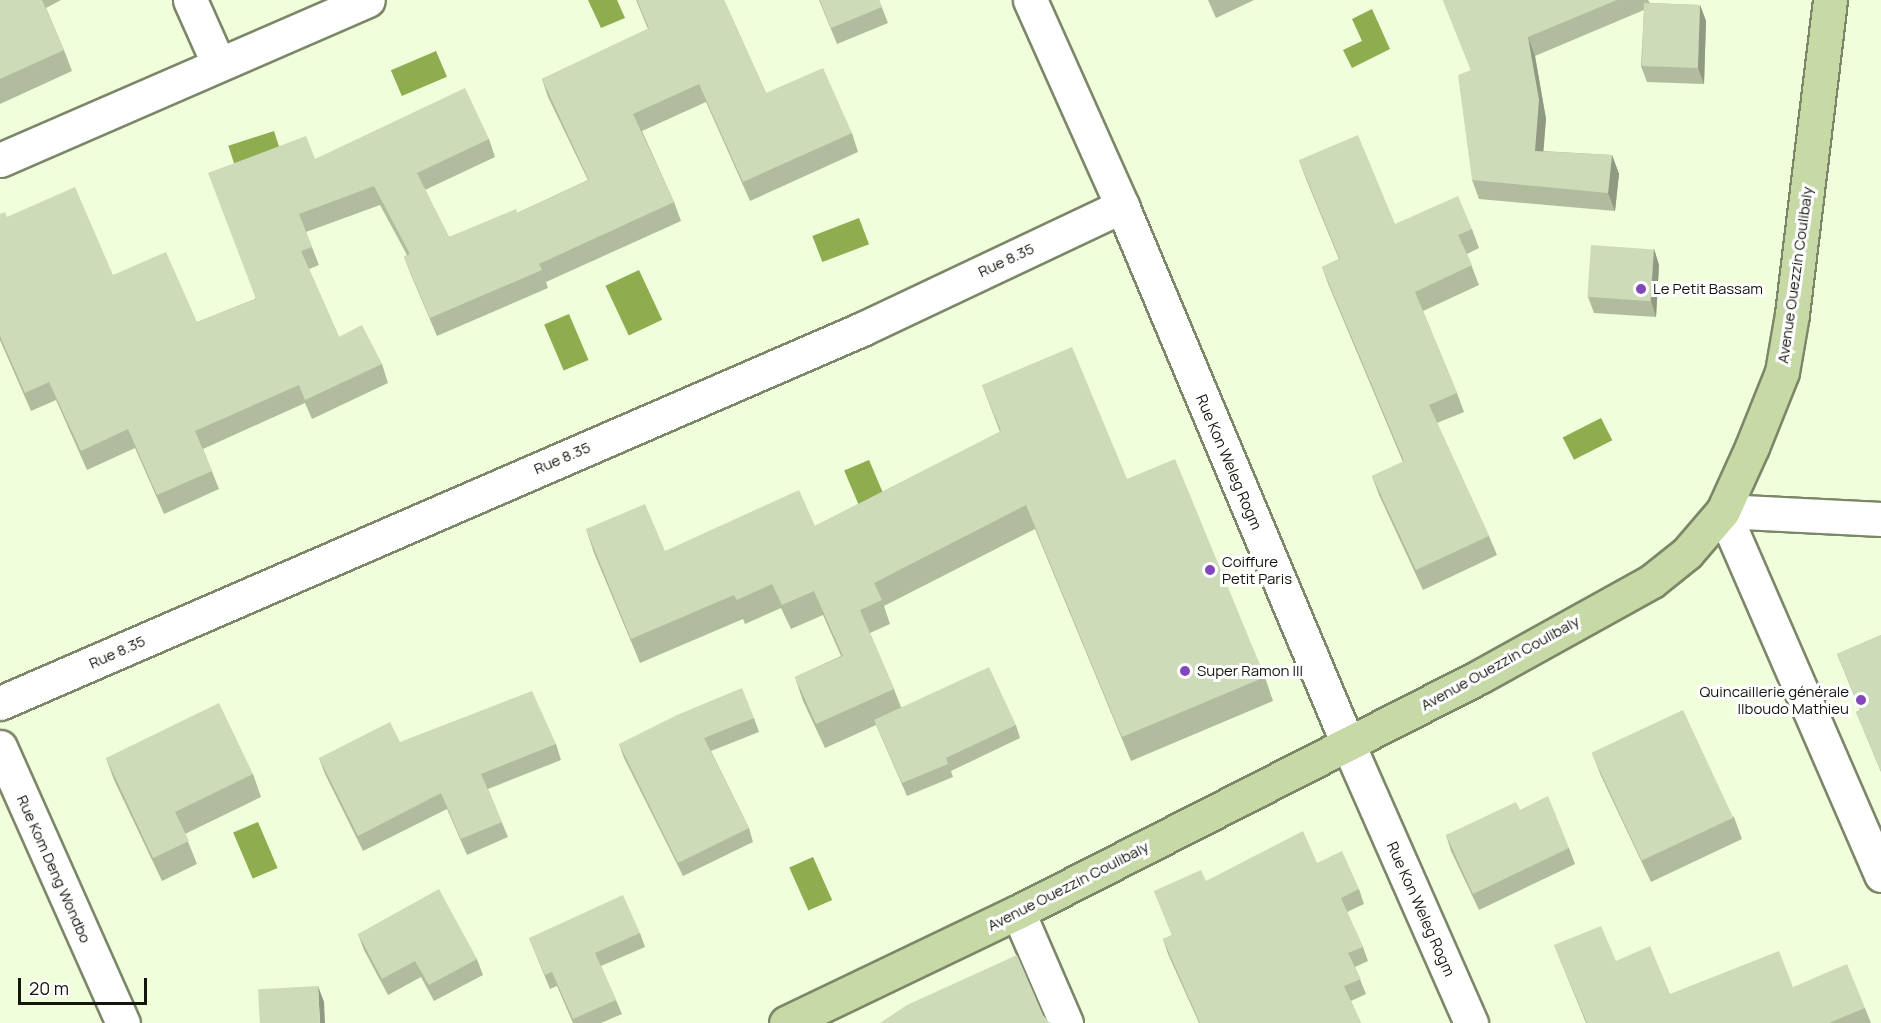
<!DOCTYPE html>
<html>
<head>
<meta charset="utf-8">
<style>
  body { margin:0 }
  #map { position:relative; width:1881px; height:1023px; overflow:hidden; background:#f0fedb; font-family:Manrope,sans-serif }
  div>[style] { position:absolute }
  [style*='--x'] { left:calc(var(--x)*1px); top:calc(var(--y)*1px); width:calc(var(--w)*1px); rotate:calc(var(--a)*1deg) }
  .water>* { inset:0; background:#8ead4e; transform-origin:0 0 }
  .roads { filter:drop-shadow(2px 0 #7b8768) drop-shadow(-2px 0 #7b8768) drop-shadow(0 2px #7b8768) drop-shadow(0 -2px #7b8768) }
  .minor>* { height:33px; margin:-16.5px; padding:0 16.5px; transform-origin:16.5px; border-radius:16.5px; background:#fff }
  .major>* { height:33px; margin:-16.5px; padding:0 16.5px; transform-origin:16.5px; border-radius:16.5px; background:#c7d9a4 }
  .wall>* { inset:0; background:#b1bc9f }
  .shaded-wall>* { inset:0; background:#909982 }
  .building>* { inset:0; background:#cedbb9; transform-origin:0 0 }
  .dots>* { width:16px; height:16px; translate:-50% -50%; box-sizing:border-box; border:3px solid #fff; border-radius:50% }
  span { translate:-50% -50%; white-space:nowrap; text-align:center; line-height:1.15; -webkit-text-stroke:6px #fff; paint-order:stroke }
  .street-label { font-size:15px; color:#13170b }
  .poi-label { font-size:15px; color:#13170b }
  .left { translate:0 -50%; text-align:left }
  .right { translate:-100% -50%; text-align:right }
  .scale { position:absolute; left:18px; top:978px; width:129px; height:27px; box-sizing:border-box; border:3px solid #13170b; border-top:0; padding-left:8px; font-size:18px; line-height:21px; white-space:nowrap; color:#13170b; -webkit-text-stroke:4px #fff; paint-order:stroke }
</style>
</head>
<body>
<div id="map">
  <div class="water">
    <div style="clip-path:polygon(588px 0,617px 0,625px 18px,601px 28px)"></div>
    <div style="clip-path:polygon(1372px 9px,1390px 49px,1352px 68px,1343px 50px,1362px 41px,1352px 19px)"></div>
    <div style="left:436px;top:51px;width:28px;height:49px;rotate:67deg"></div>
    <div style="left:274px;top:131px;width:22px;height:48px;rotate:72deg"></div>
    <div style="left:859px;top:218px;width:28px;height:50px;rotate:69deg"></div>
    <div style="left:639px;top:270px;width:55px;height:37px;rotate:65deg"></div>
    <div style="left:569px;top:314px;width:50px;height:27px;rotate:67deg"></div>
    <div style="left:1601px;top:418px;width:25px;height:43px;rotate:63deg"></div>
    <div style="left:869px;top:460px;width:50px;height:27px;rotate:67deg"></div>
    <div style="left:258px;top:822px;width:50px;height:27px;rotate:67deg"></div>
    <div style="left:813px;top:857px;width:47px;height:26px;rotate:66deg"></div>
  </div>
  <div class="roads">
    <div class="minor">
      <div style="--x:190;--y:0;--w:69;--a:66"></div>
      <div style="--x:1030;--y:0;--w:226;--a:65.9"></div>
      <div style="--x:1122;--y:206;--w:584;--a:67.21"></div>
      <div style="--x:1348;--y:744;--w:305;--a:66.2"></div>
      <div style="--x:0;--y:160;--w:401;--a:-23.5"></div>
      <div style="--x:1881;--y:519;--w:158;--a:-177.1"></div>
      <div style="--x:1723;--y:511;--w:397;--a:66.5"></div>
      <div style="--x:0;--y:703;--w:940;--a:-23.45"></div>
      <div style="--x:862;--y:329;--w:288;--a:-25.3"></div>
      <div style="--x:0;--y:747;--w:302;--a:66"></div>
      <div style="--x:1018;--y:912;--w:121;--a:66.6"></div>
    </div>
    <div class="major">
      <div style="--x:786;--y:1023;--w:257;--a:-25.6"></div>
      <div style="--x:1018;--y:912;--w:517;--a:-27.01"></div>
      <div style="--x:1479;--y:677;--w:198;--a:-29"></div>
      <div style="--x:1652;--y:581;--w:45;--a:-38.7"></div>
      <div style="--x:1687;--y:553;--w:55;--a:-49.4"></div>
      <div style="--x:1723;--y:511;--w:70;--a:-65.6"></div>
      <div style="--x:1752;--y:447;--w:81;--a:-68.2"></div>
      <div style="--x:1782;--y:372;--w:59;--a:-80.2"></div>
      <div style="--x:1792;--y:314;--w:316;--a:-83.1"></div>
    </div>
  </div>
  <div class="wall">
    <div style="clip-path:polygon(0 0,61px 0,46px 8px,64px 50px,72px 71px,0 104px)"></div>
    <div style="clip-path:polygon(636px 0,724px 0,766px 93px,852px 133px,858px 152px,750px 201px,706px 102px,642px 131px,674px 202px,681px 221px,546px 282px,548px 288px,437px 336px,411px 275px,404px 257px,407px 255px,380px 205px,306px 232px,319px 265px,309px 269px,339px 337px,382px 364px,388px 383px,312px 419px,305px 403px,203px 449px,219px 489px,164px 514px,135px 448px,87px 470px,56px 400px,31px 411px,0 340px,0 214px,113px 275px,197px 322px,255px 299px,315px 159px,489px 139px,495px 157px,425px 190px,449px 237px,517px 213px,588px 180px,548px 97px,542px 79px,648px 29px)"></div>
    <div style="clip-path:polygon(819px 0,879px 0,888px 23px,837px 44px)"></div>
    <div style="clip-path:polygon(1208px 0,1254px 0,1216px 18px)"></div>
    <div style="clip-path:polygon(1443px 0,1648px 0,1650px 3px,1700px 5px,1706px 21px,1704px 84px,1647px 82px,1641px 66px,1644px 10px,1535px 56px,1546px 119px,1543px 151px,1612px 155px,1619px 174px,1615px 211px,1479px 199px,1472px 180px,1471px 70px)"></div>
    <div style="clip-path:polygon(1299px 160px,1395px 224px,1472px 229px,1479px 248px,1467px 254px,1479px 285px,1423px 311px,1457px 393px,1464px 412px,1437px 423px,1489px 536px,1497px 555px,1423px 590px,1379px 495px,1372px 476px,1403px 462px,1329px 286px,1322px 267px,1339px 259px,1306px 179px)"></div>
    <div style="clip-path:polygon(1654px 249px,1659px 265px,1656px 317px,1594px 313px,1588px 297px)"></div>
    <div style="clip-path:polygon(982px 385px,1127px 479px,1265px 677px,1273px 701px,1131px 761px,1035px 529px,884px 606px,890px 624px,870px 633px,894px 689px,901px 707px,1016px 725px,1020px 738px,951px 771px,953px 777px,907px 796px,876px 725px,825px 748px,803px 701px,795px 677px,841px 656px,823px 615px,791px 629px,781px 608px,745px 624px,743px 619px,640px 663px,594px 553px,586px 529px,665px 551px,815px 526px,1000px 432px)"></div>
    <div style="clip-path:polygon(1881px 635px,1881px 772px,1856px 712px,1860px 710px,1837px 654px)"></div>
    <div style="clip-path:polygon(754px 718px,759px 732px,711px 751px,749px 828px,753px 842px,683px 876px,624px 758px,619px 744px)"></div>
    <div style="clip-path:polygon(400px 742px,556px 744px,561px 760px,488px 789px,508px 837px,467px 855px,447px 809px,363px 851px,325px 774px,319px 758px)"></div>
    <div style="clip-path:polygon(1592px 753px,1734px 817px,1742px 839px,1651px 882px,1601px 776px)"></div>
    <div style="clip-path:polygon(106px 758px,253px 774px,261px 797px,185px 834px,197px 864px,162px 881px,114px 780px)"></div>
    <div style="clip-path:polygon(1520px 810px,1569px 848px,1575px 864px,1479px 910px,1451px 851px,1446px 835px)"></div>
    <div style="clip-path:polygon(1317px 863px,1359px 889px,1364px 904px,1347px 912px,1363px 947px,1368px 961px,1355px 967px,1366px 994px,1351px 1001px,1361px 1023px,1199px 1023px,1168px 954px,1163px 939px,1172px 935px,1154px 891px)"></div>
    <div style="clip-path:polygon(640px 933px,645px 947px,601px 966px,616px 1000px,622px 1014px,601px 1023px,573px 1023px,557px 986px,550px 989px,529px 938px)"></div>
    <div style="clip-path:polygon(358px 934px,477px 959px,483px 975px,434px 1001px,421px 977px,388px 995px,364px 950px)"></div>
    <div style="clip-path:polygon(1554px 945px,1616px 961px,1670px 994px,1793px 987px,1865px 1008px,1871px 1023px,1586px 1023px)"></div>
  </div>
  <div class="shaded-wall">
    <div style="clip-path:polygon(1700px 5px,1706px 21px,1704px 84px,1698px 68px)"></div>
    <div style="clip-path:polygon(1528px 37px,1535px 56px,1546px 119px,1542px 169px,1535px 151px)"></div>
    <div style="clip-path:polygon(1612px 155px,1619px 174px,1615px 211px,1608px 193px)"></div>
    <div style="clip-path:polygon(1654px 249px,1659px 265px,1656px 317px,1651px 301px)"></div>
    <div style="clip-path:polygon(318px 986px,324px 1002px,325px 1023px,320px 1023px)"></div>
  </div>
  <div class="building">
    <div style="clip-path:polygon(0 0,42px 0,64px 50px,0 79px)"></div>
    <div style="clip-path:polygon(637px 0,724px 0,766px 93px,823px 68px,852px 133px,743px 182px,699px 84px,633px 114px,674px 202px,539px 264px,542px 270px,430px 318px,404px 257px,410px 254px,374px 186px,299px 214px,312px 247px,301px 251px,339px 337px,362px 325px,382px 364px,305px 400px,299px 385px,195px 431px,212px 471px,157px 495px,128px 429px,81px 451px,49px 382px,25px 393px,0 336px,0 214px,5px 212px,7px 217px,75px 187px,113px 275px,166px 252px,197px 322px,256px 299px,208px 173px,306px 136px,315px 159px,465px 88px,489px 139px,417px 173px,449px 237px,516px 209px,517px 213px,589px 180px,542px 79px,649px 28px)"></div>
    <div style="clip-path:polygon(820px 0,879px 0,882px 7px,831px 28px)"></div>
    <div style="clip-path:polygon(1443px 0,1617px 0,1528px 37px,1539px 100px,1535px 151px,1612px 155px,1608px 193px,1472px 180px,1458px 75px,1471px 70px)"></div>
    <div style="left:1644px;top:3px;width:56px;height:63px;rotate:2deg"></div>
    <div style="clip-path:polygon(1358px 135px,1395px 224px,1458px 196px,1472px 229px,1458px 235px,1472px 265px,1415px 292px,1457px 393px,1429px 405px,1489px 536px,1416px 570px,1372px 476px,1404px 461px,1322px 267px,1340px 259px,1299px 160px)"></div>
    <div style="left:1591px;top:245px;width:63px;height:52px;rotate:4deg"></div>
    <div style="clip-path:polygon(1072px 347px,1127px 479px,1175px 459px,1265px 677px,1122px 737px,1026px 505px,874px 583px,882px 600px,860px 610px,894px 689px,816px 724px,795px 677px,843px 656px,814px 591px,782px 605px,772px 584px,737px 600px,734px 595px,631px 639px,586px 529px,645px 504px,665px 551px,799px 490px,815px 526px,1001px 431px,982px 385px)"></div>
    <div style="clip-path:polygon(1881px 635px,1881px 771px,1856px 712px,1861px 710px,1837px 654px)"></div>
    <div style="clip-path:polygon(989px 667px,1016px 725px,946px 758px,948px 764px,902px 783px,874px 720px)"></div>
    <div style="clip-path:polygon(742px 688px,754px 718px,704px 738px,749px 828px,678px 863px,619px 744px,677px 715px)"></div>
    <div style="clip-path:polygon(532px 691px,556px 744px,481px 774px,502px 822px,461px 839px,441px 793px,358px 836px,319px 758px,390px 722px,400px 742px)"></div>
    <div style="clip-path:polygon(219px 703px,253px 774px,175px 812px,189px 841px,153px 858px,106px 758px)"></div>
    <div style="left:1683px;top:710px;width:119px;height:101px;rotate:65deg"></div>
    <div style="clip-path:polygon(1548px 796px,1569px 848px,1473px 894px,1446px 835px,1516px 802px,1520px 810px)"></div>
    <div style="clip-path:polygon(1303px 831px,1317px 863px,1342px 851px,1359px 889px,1341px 898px,1363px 947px,1348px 953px,1361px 979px,1344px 986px,1361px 1023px,1200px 1023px,1163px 939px,1172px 935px,1154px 891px,1201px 870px,1206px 881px)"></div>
    <div style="clip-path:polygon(439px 889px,477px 959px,429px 985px,415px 961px,382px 979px,358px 934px)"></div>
    <div style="clip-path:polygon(623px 895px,640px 933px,595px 953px,616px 1000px,573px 1019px,552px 972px,545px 975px,529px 938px)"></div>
    <div style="clip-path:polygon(1601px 926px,1616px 961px,1650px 946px,1670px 994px,1779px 951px,1793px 987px,1847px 964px,1865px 1008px,1829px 1023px,1587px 1023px,1554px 945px)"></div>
    <div style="clip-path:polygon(1017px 955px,1043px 1015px,1049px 1022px,1052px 1023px,880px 1023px,907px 1005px)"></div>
    <div style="left:318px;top:986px;width:37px;height:60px;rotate:87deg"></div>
  </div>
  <div class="dots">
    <div style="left:1641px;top:289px;background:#8346bc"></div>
    <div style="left:1210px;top:570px;background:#8346bc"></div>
    <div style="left:1185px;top:671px;background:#8346bc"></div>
    <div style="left:1861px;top:700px;background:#8346bc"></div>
  </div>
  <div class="street-label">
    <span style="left:1006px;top:260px;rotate:-25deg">Rue 8.35</span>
    <span style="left:1795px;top:275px;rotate:-82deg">Avenue Ouezzin Coulibaly</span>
    <span style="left:562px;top:458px;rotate:-23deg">Rue 8.35</span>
    <span style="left:1229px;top:462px;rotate:67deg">Rue Kon Weleg Rogm</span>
    <span style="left:117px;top:652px;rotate:-24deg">Rue 8.35</span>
    <span style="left:1500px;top:663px;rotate:-29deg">Avenue Ouezzin Coulibaly</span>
    <span style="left:54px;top:869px;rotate:66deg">Rue Kom Deng Wondbo</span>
    <span style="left:1068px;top:886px;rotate:-27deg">Avenue Ouezzin Coulibaly</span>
    <span style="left:1421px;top:909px;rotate:66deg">Rue Kon Weleg Rogm</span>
  </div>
  <div class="poi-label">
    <span class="left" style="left:1653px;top:289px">Le Petit Bassam</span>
    <span class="left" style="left:1222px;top:570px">Coiffure<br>Petit Paris</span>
    <span class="left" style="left:1197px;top:671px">Super Ramon III</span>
    <span class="right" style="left:1849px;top:700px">Quincaillerie générale<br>Ilboudo Mathieu</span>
  </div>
  <div class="scale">20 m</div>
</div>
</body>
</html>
